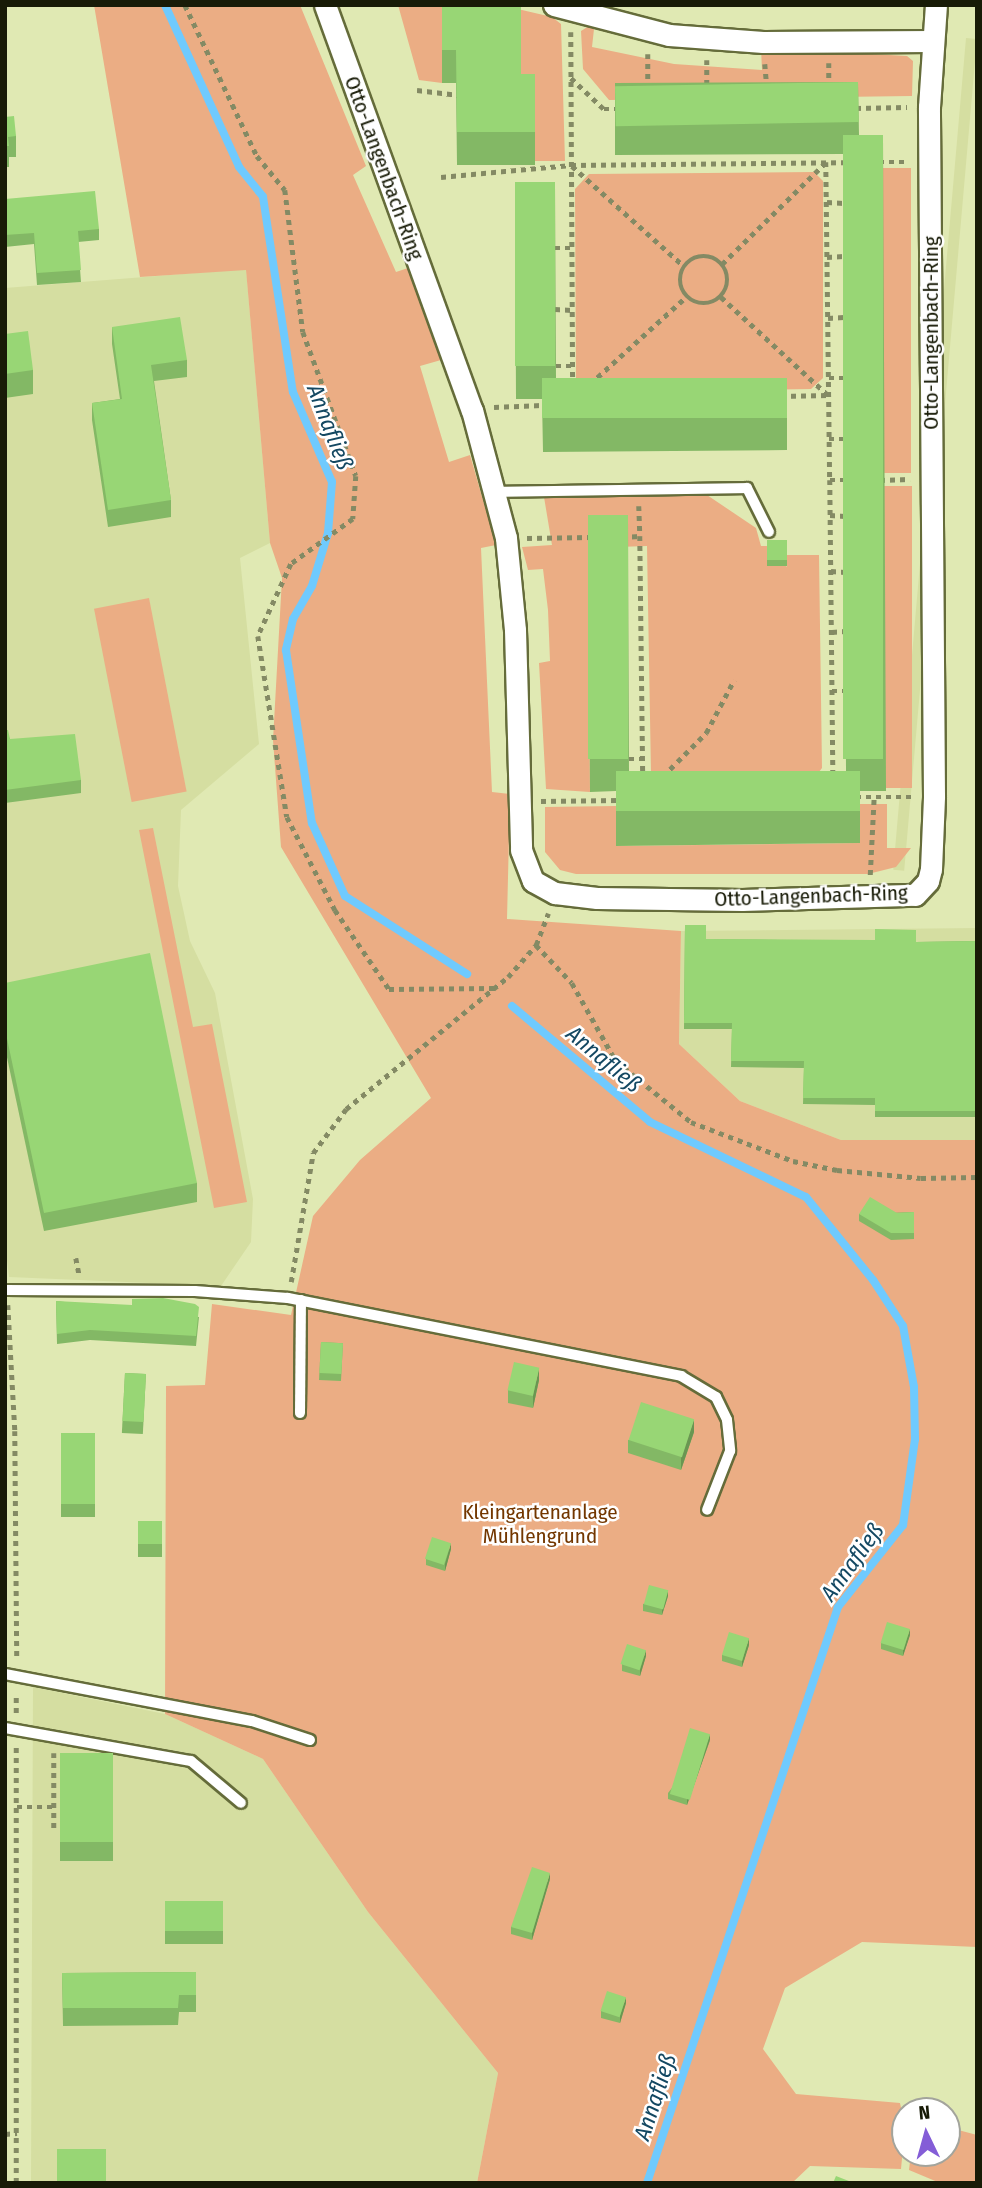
<!DOCTYPE html>
<html>
<head>
<meta charset="utf-8">
<style>
  body { margin:0 }
  #map { position:relative; width:982px; height:2188px; overflow:hidden; background:#e0e9b3; font-family:"Fira Sans Condensed",sans-serif }
  div>[style] { position:absolute }
  [style*='--x'] { left:calc(var(--x)*1px); top:calc(var(--y)*1px); width:calc(var(--w)*1px); rotate:calc(var(--a)*1deg) }
  .built>* { inset:0; background:#d5dea1; transform-origin:0 0 }
  .green>* { inset:0; background:#ebad84; transform-origin:0 0 }
  .stream>* { height:8px; margin:-4px; padding:0 4px; transform-origin:4px; border-radius:4px; background:#6fcafe }
  .path>* { height:4.5px; margin-top:-2.25px; transform-origin:0; background:repeating-linear-gradient(90deg,#848a64 0 5px,transparent 0 10px) }
  .path>.ring { margin:-2.25px; padding:0; box-sizing:content-box; background:none; border:4.5px solid #848a64; border-radius:50% }
  .roads { filter:drop-shadow(2px 0 #656c3a) drop-shadow(-2px 0 #656c3a) drop-shadow(0 2px #656c3a) drop-shadow(0 -2px #656c3a) }
  .service>* { height:10px; margin:-5px; padding:0 5px; transform-origin:5px; border-radius:5px; background:#fff }
  .minor>* { height:21px; margin:-10.5px; padding:0 10.5px; transform-origin:10.5px; border-radius:10.5px; background:#fff }
  .wall>* { inset:0; background:#83b865; transform-origin:0 0 }
  .shaded-wall>* { inset:0; background:#6a9652 }
  .building>* { inset:0; background:#98d675; transform-origin:0 0 }
  span { translate:-50% -50%; white-space:nowrap; text-align:center; line-height:1.15; -webkit-text-stroke:5px #fff; paint-order:stroke }
  .street-label { font-size:21px; color:#181b07 }
  .park-label { font-size:21px; color:#733700 }
  .water-label { font-size:23px; color:#144862; font-style:italic }
  .frame { position:absolute; inset:0; border:7px solid #181b07; pointer-events:none }
  .north { position:absolute; left:891px; top:2097px; width:70px; height:70px; box-sizing:border-box; background:#fff; border:2px solid #a3a49c; border-radius:50%; rotate:355deg; font-size:19px; font-weight:700; line-height:28px; text-align:center; color:#181b07 }
  .north::after { content:''; display:block; margin:auto; width:24px; height:32px; background:#845dd7; clip-path:polygon(50% 0,100% 100%,50% 72%,0 100%) }
</style>
</head>
<body>
<div id="map">
  <div class="built">
    <div style="left:966px;top:38px;width:11px;height:835px;rotate:5deg"></div>
    <div style="clip-path:polygon(246px 269px,270px 543px,240px 558px,259px 744px,181px 810px,178px 886px,190px 941px,215px 993px,253px 1199px,251px 1242px,221px 1286px,9px 1277px,5px 1244px,5px 288px)"></div>
    <div style="clip-path:polygon(977px 928px,977px 1140px,841px 1140px,740px 1101px,679px 1044px,681px 931px)"></div>
    <div style="clip-path:polygon(33px 1687px,165px 1714px,263px 1759px,368px 1912px,498px 2073px,477px 2183px,31px 2183px)"></div>
  </div>
  <div class="green">
    <div style="clip-path:polygon(94px 5px,300px 5px,366px 166px,353px 175px,396px 272px,408px 268px,441px 360px,420px 366px,449px 462px,470px 455px,496px 545px,481px 548px,492px 792px,510px 794px,507px 919px,681px 931px,679px 1044px,740px 1101px,841px 1140px,977px 1140px,977px 1947px,862px 1942px,785px 1988px,763px 2049px,796px 2094px,900px 2103px,905px 2127px,901px 2169px,810px 2166px,792px 2183px,477px 2183px,498px 2073px,368px 1912px,263px 1759px,165px 1714px,166px 1386px,205px 1385px,212px 1304px,291px 1315px,313px 1216px,360px 1160px,431px 1098px,281px 847px,273px 740px,282px 578px,270px 543px,246px 270px,140px 277px)"></div>
    <div style="clip-path:polygon(398px 5px,500px 5px,552px 17px,561px 24px,565px 161px,535px 161px,442px 25px,442px 83px,419px 80px)"></div>
    <div style="clip-path:polygon(589px 26px,594px 29px,592px 47px,674px 64px,762px 70px,761px 48px,907px 56px,913px 61px,912px 96px,609px 100px,583px 69px,581px 31px)"></div>
    <div style="left:883px;top:168px;width:28px;height:305px"></div>
    <div style="clip-path:polygon(814px 172px,823px 181px,823px 378px,811px 389px,590px 392px,576px 380px,575px 189px,589px 174px)"></div>
    <div style="left:884px;top:486px;width:28px;height:302px"></div>
    <div style="clip-path:polygon(707px 495px,756px 528px,761px 546px,767px 546px,787px 567px,787px 555px,819px 555px,822px 768px,815px 777px,651px 774px,647px 546px,588px 548px,590px 792px,546px 789px,539px 663px,550px 661px,548px 610px,543px 569px,528px 570px,522px 547px,552px 545px,544px 497px)"></div>
    <div style="left:149px;top:598px;width:197px;height:56px;rotate:79deg"></div>
    <div style="clip-path:polygon(860px 804px,887px 804px,887px 848px,911px 848px,896px 867px,868px 874px,576px 874px,560px 870px,545px 852px,545px 807px,616px 806px,617px 846px,860px 843px)"></div>
    <div style="clip-path:polygon(153px 828px,193px 1027px,212px 1024px,247px 1202px,214px 1208px,139px 830px)"></div>
    <div style="clip-path:polygon(947px 2127px,977px 2135px,977px 2183px,940px 2183px,909px 2170px,911px 2153px,947px 2153px)"></div>
  </div>
  <div class="stream">
    <div style="--x:165;--y:5;--w:178;--a:65.4"></div>
    <div style="--x:239;--y:167;--w:38;--a:51"></div>
    <div style="--x:263;--y:197;--w:197;--a:81.3"></div>
    <div style="--x:293;--y:392;--w:98;--a:66.6"></div>
    <div style="--x:332;--y:482;--w:51;--a:94.5"></div>
    <div style="--x:328;--y:533;--w:55;--a:106.8"></div>
    <div style="--x:312;--y:586;--w:38;--a:120"></div>
    <div style="--x:293;--y:619;--w:32;--a:103"></div>
    <div style="--x:286;--y:650;--w:175;--a:81.5"></div>
    <div style="--x:312;--y:823;--w:80;--a:65.7"></div>
    <div style="--x:345;--y:896;--w:145;--a:32.6"></div>
    <div style="--x:512;--y:1006;--w:180;--a:40"></div>
    <div style="--x:650;--y:1122;--w:173;--a:25.7"></div>
    <div style="--x:806;--y:1197;--w:107;--a:51.1"></div>
    <div style="--x:873;--y:1280;--w:55;--a:56.9"></div>
    <div style="--x:903;--y:1326;--w:62;--a:79.8"></div>
    <div style="--x:914;--y:1387;--w:52;--a:88.9"></div>
    <div style="--x:915;--y:1439;--w:87;--a:97.9"></div>
    <div style="--x:903;--y:1525;--w:105;--a:128.4"></div>
    <div style="--x:838;--y:1607;--w:607;--a:108.35"></div>
  </div>
  <div class="path">
    <div style="--x:185;--y:5;--w:167;--a:64.5"></div>
    <div style="--x:257;--y:156;--w:44;--a:50.5"></div>
    <div style="--x:285;--y:190;--w:143;--a:82.8"></div>
    <div style="--x:303;--y:332;--w:153;--a:69.8"></div>
    <div style="--x:356;--y:476;--w:43;--a:94"></div>
    <div style="--x:353;--y:519;--w:77;--a:144"></div>
    <div style="--x:291;--y:564;--w:79;--a:114.6"></div>
    <div style="--x:258;--y:636;--w:183;--a:80.9"></div>
    <div style="--x:287;--y:817;--w:105;--a:62.7"></div>
    <div style="--x:335;--y:910;--w:96;--a:55.6"></div>
    <div style="--x:389;--y:989;--w:105;--a:-0.5"></div>
    <div style="--x:571;--y:32;--w:352;--a:89.7"></div>
    <div style="--x:648;--y:54;--w:33;--a:90"></div>
    <div style="--x:707;--y:60;--w:26;--a:90"></div>
    <div style="--x:829;--y:63;--w:23;--a:90"></div>
    <div style="--x:765;--y:64;--w:22;--a:85"></div>
    <div style="--x:571;--y:78;--w:45;--a:43.2"></div>
    <div style="--x:604;--y:109;--w:16;--a:0"></div>
    <div style="--x:417;--y:90;--w:42;--a:6.8"></div>
    <div style="--x:856;--y:108;--w:51;--a:-1.1"></div>
    <div style="--x:826;--y:162;--w:318;--a:89.3"></div>
    <div style="--x:830;--y:480;--w:16;--a:0"></div>
    <div style="--x:879;--y:162;--w:30;--a:0"></div>
    <div style="--x:572;--y:166;--w:150;--a:41.8"></div>
    <div style="--x:441;--y:177;--w:131;--a:-5.3"></div>
    <div style="--x:571;--y:165;--w:274;--a:-0.6"></div>
    <div style="--x:827;--y:202;--w:17;--a:3"></div>
    <div style="--x:555;--y:248;--w:17;--a:0"></div>
    <div class="ring" style="left:680px;top:256px;width:43.5px;height:43.5px"></div>
    <div style="--x:827;--y:257;--w:17;--a:-3"></div>
    <div style="--x:722;--y:264;--w:146;--a:-44.4"></div>
    <div style="--x:721;--y:297;--w:145;--a:42.5"></div>
    <div style="--x:555;--y:309;--w:17;--a:3"></div>
    <div style="--x:828;--y:318;--w:16;--a:-4"></div>
    <div style="--x:556;--y:366;--w:17;--a:0"></div>
    <div style="--x:829;--y:378;--w:15;--a:0"></div>
    <div style="--x:590;--y:384;--w:130;--a:-42.2"></div>
    <div style="--x:781;--y:396;--w:48;--a:-1.2"></div>
    <div style="--x:494;--y:407;--w:48;--a:-2.4"></div>
    <div style="--x:829;--y:439;--w:16;--a:0"></div>
    <div style="--x:830;--y:480;--w:297;--a:89.4"></div>
    <div style="--x:880;--y:480;--w:30;--a:-2"></div>
    <div style="--x:639;--y:506;--w:30;--a:88"></div>
    <div style="--x:830;--y:515;--w:15;--a:4"></div>
    <div style="--x:622;--y:537;--w:18;--a:-3"></div>
    <div style="--x:640;--y:536;--w:243;--a:89.3"></div>
    <div style="--x:527;--y:538;--w:65;--a:-0.9"></div>
    <div style="--x:831;--y:571;--w:14;--a:4"></div>
    <div style="--x:832;--y:632;--w:13;--a:-4"></div>
    <div style="--x:832;--y:691;--w:14;--a:0"></div>
    <div style="--x:629;--y:759;--w:14;--a:0"></div>
    <div style="--x:663;--y:776;--w:61;--a:-45"></div>
    <div style="--x:706;--y:733;--w:60;--a:-62.2"></div>
    <div style="--x:856;--y:797;--w:55;--a:0"></div>
    <div style="--x:541;--y:801;--w:79;--a:-0.7"></div>
    <div style="--x:870;--y:875;--w:78;--a:-87.1"></div>
    <div style="--x:536;--y:945;--w:52;--a:46.5"></div>
    <div style="--x:572;--y:983;--w:90;--a:60.6"></div>
    <div style="--x:616;--y:1061;--w:97;--a:39.1"></div>
    <div style="--x:691;--y:1122;--w:109;--a:20.9"></div>
    <div style="--x:793;--y:1161;--w:45;--a:11.6"></div>
    <div style="--x:837;--y:1170;--w:84;--a:5.4"></div>
    <div style="--x:921;--y:1178;--w:56;--a:-1"></div>
    <div style="--x:76;--y:1258;--w:16;--a:79"></div>
    <div style="--x:291;--y:1282;--w:131;--a:-80.3"></div>
    <div style="--x:313;--y:1153;--w:55;--a:-53.1"></div>
    <div style="--x:346;--y:1109;--w:209;--a:-39.2"></div>
    <div style="--x:508;--y:977;--w:43;--a:-48.8"></div>
    <div style="--x:536;--y:945;--w:34;--a:-69"></div>
    <div style="--x:8;--y:1305;--w:126;--a:86.8"></div>
    <div style="--x:15;--y:1431;--w:229;--a:89.5"></div>
    <div style="--x:16;--y:1713;--w:19;--a:-90"></div>
    <div style="--x:54;--y:1753;--w:77;--a:90"></div>
    <div style="--x:17;--y:1807;--w:37;--a:0"></div>
    <div style="--x:5;--y:2134;--w:12;--a:-5"></div>
    <div style="--x:16;--y:2183;--w:437;--a:-90"></div>
  </div>
  <div class="roads">
    <div class="service">
      <div style="--x:493;--y:492;--w:254;--a:-0.9"></div>
      <div style="--x:747;--y:488;--w:49;--a:63.4"></div>
      <div style="--x:5;--y:1290;--w:190;--a:0.3"></div>
      <div style="--x:195;--y:1291;--w:93;--a:4.3"></div>
      <div style="--x:288;--y:1298;--w:401;--a:11.2"></div>
      <div style="--x:681;--y:1376;--w:41;--a:31"></div>
      <div style="--x:716;--y:1397;--w:25;--a:64"></div>
      <div style="--x:727;--y:1420;--w:31;--a:84"></div>
      <div style="--x:730;--y:1451;--w:63;--a:111.3"></div>
      <div style="--x:300;--y:1413;--w:113;--a:-89.5"></div>
      <div style="--x:5;--y:1674;--w:251;--a:10.8"></div>
      <div style="--x:252;--y:1721;--w:61;--a:18.1"></div>
      <div style="--x:5;--y:1728;--w:189;--a:10.1"></div>
      <div style="--x:191;--y:1761;--w:65;--a:40"></div>
    </div>
    <div class="minor">
      <div style="--x:325;--y:5;--w:431;--a:70.1"></div>
      <div style="--x:472;--y:410;--w:132;--a:75.1"></div>
      <div style="--x:506;--y:538;--w:92;--a:84.4"></div>
      <div style="--x:515;--y:630;--w:220;--a:88.4"></div>
      <div style="--x:521;--y:850;--w:33;--a:69"></div>
      <div style="--x:533;--y:881;--w:25;--a:29"></div>
      <div style="--x:555;--y:893;--w:42;--a:6.8"></div>
      <div style="--x:597;--y:898;--w:145;--a:0.8"></div>
      <div style="--x:742;--y:900;--w:173;--a:-1.7"></div>
      <div style="--x:915;--y:895;--w:19;--a:-47"></div>
      <div style="--x:928;--y:881;--w:12;--a:-76"></div>
      <div style="--x:931;--y:869;--w:73;--a:-87.6"></div>
      <div style="--x:934;--y:796;--w:689;--a:-90.42"></div>
      <div style="--x:929;--y:107;--w:102;--a:-86.1"></div>
      <div style="--x:554;--y:5;--w:119;--a:14.6"></div>
      <div style="--x:669;--y:35;--w:94;--a:4.3"></div>
      <div style="--x:763;--y:42;--w:169;--a:-0.3"></div>
    </div>
  </div>
  <div class="wall">
    <div style="clip-path:polygon(442px 5px,521px 74px,535px 74px,535px 165px,457px 165px,456px 83px,442px 83px)"></div>
    <div style="clip-path:polygon(858px 82px,859px 135px,883px 135px,886px 791px,860px 791px,860px 843px,616px 846px,616px 791px,590px 792px,588px 515px,628px 515px,629px 773px,846px 771px,843px 154px,615px 155px,615px 83px)"></div>
    <div style="clip-path:polygon(5px 117px,16px 136px,16px 157px,9px 157px,9px 167px,5px 167px)"></div>
    <div style="clip-path:polygon(555px 182px,556px 380px,787px 378px,787px 450px,543px 452px,542px 399px,516px 399px,515px 183px)"></div>
    <div style="clip-path:polygon(5px 199px,99px 229px,99px 240px,78px 242px,81px 282px,37px 285px,34px 244px,5px 247px)"></div>
    <div style="clip-path:polygon(112px 327px,187px 360px,187px 377px,154px 381px,171px 500px,171px 517px,108px 527px,92px 420px,92px 403px,120px 399px,112px 344px)"></div>
    <div style="clip-path:polygon(5px 334px,33px 370px,33px 394px,5px 398px)"></div>
    <div style="left:767px;top:540px;width:20px;height:26px"></div>
    <div style="clip-path:polygon(5px 730px,10px 739px,81px 780px,81px 793px,5px 803px)"></div>
    <div style="clip-path:polygon(685px 925px,706px 939px,916px 942px,977px 941px,977px 1117px,875px 1117px,875px 1105px,803px 1104px,804px 1068px,731px 1067px,732px 1029px,684px 1029px)"></div>
    <div style="clip-path:polygon(5px 983px,197px 1183px,197px 1202px,44px 1231px,5px 1048px)"></div>
    <div style="clip-path:polygon(914px 1212px,914px 1239px,891px 1240px,859px 1221px,859px 1214px)"></div>
    <div style="clip-path:polygon(56px 1301px,199px 1317px,196px 1346px,90px 1340px,57px 1344px)"></div>
    <div style="left:321px;top:1342px;width:22px;height:38px;rotate:3deg"></div>
    <div style="left:125px;top:1373px;width:21px;height:60px;rotate:3deg"></div>
    <div style="clip-path:polygon(539px 1380px,533px 1408px,508px 1403px,508px 1390px)"></div>
    <div style="clip-path:polygon(694px 1432px,681px 1470px,628px 1453px,628px 1440px)"></div>
    <div style="left:61px;top:1433px;width:34px;height:84px"></div>
    <div style="left:162px;top:1521px;width:36px;height:24px;rotate:90deg"></div>
    <div style="clip-path:polygon(451px 1549px,445px 1571px,426px 1565px,426px 1559px)"></div>
    <div style="clip-path:polygon(668px 1596px,662px 1615px,643px 1611px,643px 1604px)"></div>
    <div style="clip-path:polygon(910px 1635px,903px 1656px,881px 1649px,881px 1643px)"></div>
    <div style="clip-path:polygon(749px 1645px,742px 1667px,722px 1661px,722px 1655px)"></div>
    <div style="clip-path:polygon(646px 1656px,640px 1676px,622px 1671px,622px 1664px)"></div>
    <div style="clip-path:polygon(710px 1740px,687px 1805px,668px 1799px,668px 1793px)"></div>
    <div style="left:60px;top:1753px;width:53px;height:108px"></div>
    <div style="clip-path:polygon(550px 1879px,532px 1940px,511px 1934px,511px 1927px)"></div>
    <div style="left:165px;top:1901px;width:58px;height:43px"></div>
    <div style="clip-path:polygon(196px 1972px,196px 2012px,179px 2012px,178px 2025px,63px 2026px,62px 1973px)"></div>
    <div style="clip-path:polygon(626px 2003px,620px 2023px,601px 2018px,601px 2011px)"></div>
  </div>
  <div class="shaded-wall">
    <div style="clip-path:polygon(539px 1368px,539px 1380px,533px 1408px,533px 1396px)"></div>
    <div style="clip-path:polygon(694px 1419px,694px 1432px,681px 1470px,681px 1458px)"></div>
    <div style="clip-path:polygon(451px 1543px,451px 1549px,445px 1571px,445px 1564px)"></div>
    <div style="clip-path:polygon(668px 1590px,668px 1596px,662px 1615px,662px 1609px)"></div>
    <div style="clip-path:polygon(910px 1629px,910px 1635px,903px 1656px,903px 1650px)"></div>
    <div style="clip-path:polygon(749px 1638px,749px 1645px,742px 1667px,742px 1661px)"></div>
    <div style="clip-path:polygon(646px 1650px,646px 1656px,640px 1676px,640px 1670px)"></div>
    <div style="clip-path:polygon(710px 1734px,710px 1740px,687px 1805px,687px 1799px)"></div>
    <div style="clip-path:polygon(550px 1873px,550px 1879px,532px 1940px,532px 1933px)"></div>
    <div style="clip-path:polygon(626px 1997px,626px 2003px,620px 2023px,620px 2016px)"></div>
  </div>
  <div class="building">
    <div style="clip-path:polygon(442px 5px,521px 5px,521px 74px,535px 74px,535px 132px,457px 132px,456px 50px,442px 50px)"></div>
    <div style="left:858px;top:82px;width:40px;height:243px;rotate:89deg"></div>
    <div style="clip-path:polygon(14px 116px,16px 136px,8px 137px,9px 146px,5px 146px,5px 117px)"></div>
    <div style="left:843px;top:135px;width:40px;height:624px"></div>
    <div style="left:555px;top:182px;width:184px;height:40px;rotate:90deg"></div>
    <div style="clip-path:polygon(95px 191px,99px 229px,78px 231px,81px 270px,37px 273px,34px 233px,5px 235px,5px 199px)"></div>
    <div style="clip-path:polygon(180px 317px,187px 360px,151px 365px,171px 500px,108px 510px,92px 403px,122px 399px,112px 327px)"></div>
    <div style="clip-path:polygon(28px 331px,33px 370px,5px 374px,5px 334px)"></div>
    <div style="left:787px;top:378px;width:40px;height:245px;rotate:90deg"></div>
    <div style="left:588px;top:515px;width:40px;height:244px"></div>
    <div style="left:767px;top:540px;width:20px;height:20px"></div>
    <div style="clip-path:polygon(5px 730px,8px 730px,10px 739px,75px 734px,81px 780px,5px 790px)"></div>
    <div style="left:860px;top:771px;width:40px;height:244px;rotate:90deg"></div>
    <div style="clip-path:polygon(685px 925px,706px 925px,706px 939px,875px 940px,875px 929px,916px 930px,916px 942px,977px 941px,977px 1111px,875px 1111px,875px 1098px,803px 1098px,804px 1061px,731px 1061px,732px 1023px,684px 1023px)"></div>
    <div style="clip-path:polygon(150px 953px,197px 1183px,44px 1213px,5px 1029px,5px 983px)"></div>
    <div style="clip-path:polygon(870px 1197px,897px 1213px,914px 1212px,914px 1233px,891px 1233px,859px 1214px)"></div>
    <div style="clip-path:polygon(163px 1298px,195px 1304px,199px 1307px,196px 1336px,90px 1330px,57px 1334px,56px 1301px,132px 1305px,132px 1299px)"></div>
    <div style="left:321px;top:1342px;width:22px;height:31px;rotate:3deg"></div>
    <div style="left:514px;top:1362px;width:26px;height:29px;rotate:13deg"></div>
    <div style="left:125px;top:1373px;width:21px;height:48px;rotate:3deg"></div>
    <div style="left:641px;top:1402px;width:56px;height:40px;rotate:18deg"></div>
    <div style="left:61px;top:1433px;width:34px;height:71px"></div>
    <div style="left:162px;top:1521px;width:23px;height:24px;rotate:90deg"></div>
    <div style="left:432px;top:1537px;width:20px;height:23px;rotate:18deg"></div>
    <div style="left:649px;top:1585px;width:20px;height:20px;rotate:15deg"></div>
    <div style="left:887px;top:1622px;width:24px;height:22px;rotate:17deg"></div>
    <div style="left:729px;top:1632px;width:21px;height:24px;rotate:17deg"></div>
    <div style="left:627px;top:1644px;width:20px;height:21px;rotate:18deg"></div>
    <div style="left:690px;top:1728px;width:21px;height:69px;rotate:17deg"></div>
    <div style="left:60px;top:1753px;width:53px;height:89px"></div>
    <div style="clip-path:polygon(532px 1867px,550px 1873px,532px 1933px,511px 1927px)"></div>
    <div style="left:165px;top:1901px;width:58px;height:30px"></div>
    <div style="clip-path:polygon(196px 1972px,196px 1995px,179px 1995px,178px 2008px,63px 2008px,62px 1973px)"></div>
    <div style="left:607px;top:1991px;width:20px;height:21px;rotate:18deg"></div>
    <div style="left:57px;top:2149px;width:49px;height:34px"></div>
    <div style="clip-path:polygon(836px 2176px,854px 2183px,833px 2183px)"></div>
  </div>
  <div class="street-label">
    <span style="left:384px;top:168px;rotate:70deg">Otto-Langenbach-Ring</span>
    <span style="left:931px;top:333px;rotate:-90deg">Otto-Langenbach-Ring</span>
    <span style="left:811px;top:896px;rotate:-2deg">Otto-Langenbach-Ring</span>
  </div>
  <div class="park-label">
    <span style="left:540px;top:1524px">Kleingartenanlage<br>Mühlengrund</span>
  </div>
  <div class="water-label">
    <span style="left:330px;top:427px;rotate:69deg">Annafließ</span>
    <span style="left:604px;top:1059px;rotate:40deg">Annafließ</span>
    <span style="left:852px;top:1562px;rotate:-54deg">Annafließ</span>
    <span style="left:655px;top:2097px;rotate:-72deg">Annafließ</span>
  </div>
  <div class="frame"></div>
  <div class="north">N</div>
</div>
</body>
</html>
